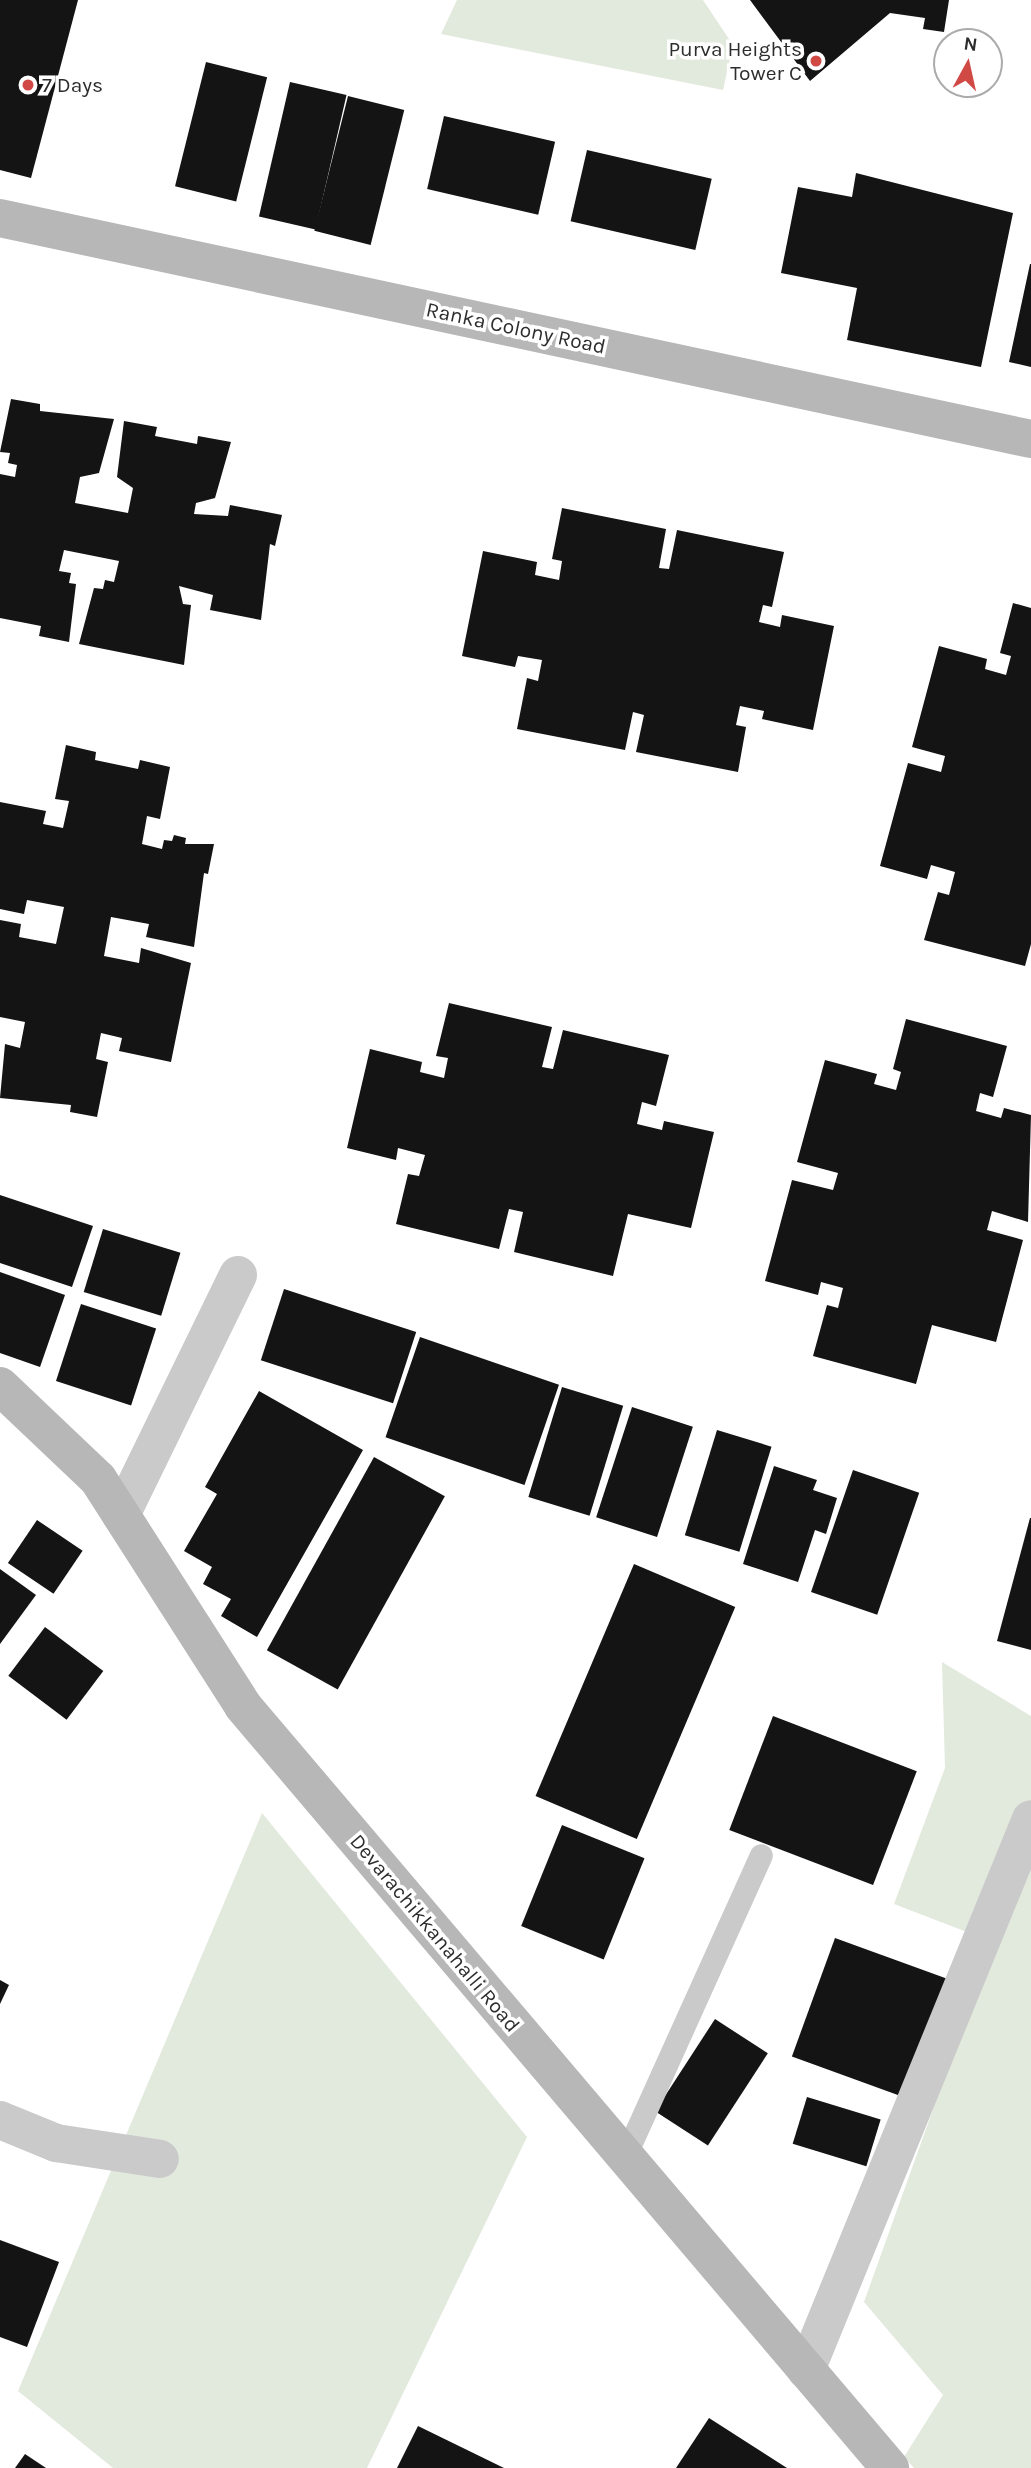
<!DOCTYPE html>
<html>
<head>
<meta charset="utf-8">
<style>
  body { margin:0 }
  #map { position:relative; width:1031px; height:2468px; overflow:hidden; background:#fff; font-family:Karla,sans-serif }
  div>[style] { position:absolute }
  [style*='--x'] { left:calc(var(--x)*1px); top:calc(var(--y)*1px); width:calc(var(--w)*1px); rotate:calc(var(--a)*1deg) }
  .green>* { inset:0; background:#e2e9dd }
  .building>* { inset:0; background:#141414; transform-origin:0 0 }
  .lane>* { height:23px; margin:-11.5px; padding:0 11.5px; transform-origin:11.5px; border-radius:11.5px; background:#cacaca }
  .street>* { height:38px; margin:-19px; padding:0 19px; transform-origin:19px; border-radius:19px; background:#cacaca }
  .secondary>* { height:38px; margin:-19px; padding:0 19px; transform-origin:19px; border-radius:19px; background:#b7b7b7 }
  .dots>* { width:19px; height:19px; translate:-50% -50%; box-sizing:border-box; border:4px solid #fff; border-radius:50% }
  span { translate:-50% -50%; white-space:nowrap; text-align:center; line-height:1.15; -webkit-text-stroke:7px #fff; paint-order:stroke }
  .poi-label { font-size:21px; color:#2d2d2d }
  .right { translate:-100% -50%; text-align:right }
  .left { translate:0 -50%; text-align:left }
  .street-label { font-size:21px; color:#2d2d2d }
  .north { position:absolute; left:933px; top:28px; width:70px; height:70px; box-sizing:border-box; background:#fff; border:2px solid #ababab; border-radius:50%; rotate:8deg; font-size:19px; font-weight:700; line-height:28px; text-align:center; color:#2d2d2d }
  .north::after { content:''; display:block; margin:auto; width:24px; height:32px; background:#d04944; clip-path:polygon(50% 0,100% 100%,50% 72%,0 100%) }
</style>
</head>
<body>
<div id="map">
  <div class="green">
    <div style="clip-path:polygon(457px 0,703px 0,733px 45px,723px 90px,441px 34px)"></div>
    <div style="clip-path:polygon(942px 1662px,1031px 1716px,1031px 2468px,914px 2468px,904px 2457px,943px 2395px,864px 2302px,993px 1942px,894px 1904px,945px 1768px)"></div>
    <div style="clip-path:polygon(262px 1813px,527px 2137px,367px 2468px,113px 2468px,18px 2391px)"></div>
  </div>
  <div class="building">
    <div style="clip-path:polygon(0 0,78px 0,31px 178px,0 170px)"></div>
    <div style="clip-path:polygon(750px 0,949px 0,944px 32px,923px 29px,925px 18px,890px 13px,810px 81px)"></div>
    <div style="left:206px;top:62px;width:63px;height:128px;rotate:14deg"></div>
    <div style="left:290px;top:82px;width:58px;height:138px;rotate:13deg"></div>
    <div style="left:348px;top:96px;width:58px;height:139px;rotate:14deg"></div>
    <div style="left:444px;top:116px;width:114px;height:75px;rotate:13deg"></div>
    <div style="left:587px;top:150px;width:128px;height:73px;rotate:13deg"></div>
    <div style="clip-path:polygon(856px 173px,1013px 213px,981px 367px,847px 340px,857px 288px,781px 273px,798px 187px,852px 197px)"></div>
    <div style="clip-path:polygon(1030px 264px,1031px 264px,1031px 367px,1009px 362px)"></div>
    <div style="clip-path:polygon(11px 399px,40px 404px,40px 411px,114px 419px,99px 473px,80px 477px,75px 503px,128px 513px,133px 488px,117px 477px,124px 421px,157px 427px,155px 436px,197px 444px,198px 436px,231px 442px,215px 498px,196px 503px,194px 514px,228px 516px,230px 505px,282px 515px,275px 546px,270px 544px,261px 620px,210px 610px,213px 595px,179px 586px,183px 604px,191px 605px,184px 665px,79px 644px,94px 588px,103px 589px,105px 580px,114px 582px,119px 561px,64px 550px,59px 571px,71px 573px,69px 583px,76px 584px,69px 642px,39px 636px,41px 626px,0 618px,0 474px,15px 477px,17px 465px,8px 463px,10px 453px,0 452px)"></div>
    <div style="clip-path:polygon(562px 508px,666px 529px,659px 568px,669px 569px,677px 530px,784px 552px,772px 607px,763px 605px,759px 622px,780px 627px,782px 615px,834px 626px,813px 730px,762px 719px,764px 711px,740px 706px,736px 725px,746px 727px,738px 772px,636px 752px,644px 715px,633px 712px,625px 750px,517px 729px,527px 678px,538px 681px,542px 660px,518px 656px,515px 667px,462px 656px,483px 551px,537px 562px,535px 575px,559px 580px,562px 561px,552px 559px)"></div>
    <div style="clip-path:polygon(1013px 603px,1031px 608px,1031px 944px,1025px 966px,924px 940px,938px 892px,949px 895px,955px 872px,931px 865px,927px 879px,880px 866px,908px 763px,941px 772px,945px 756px,912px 747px,939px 646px,987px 659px,985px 669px,1006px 675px,1011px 656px,1000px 653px)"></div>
    <div style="clip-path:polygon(66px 745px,96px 752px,95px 760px,138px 769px,140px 760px,170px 767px,160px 819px,147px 816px,142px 844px,162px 849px,164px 840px,172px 841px,174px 835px,186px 838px,185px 844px,214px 844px,208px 874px,204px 873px,194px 947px,146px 937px,149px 924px,111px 917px,104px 956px,139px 963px,141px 948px,191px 963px,171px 1062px,119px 1051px,122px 1038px,101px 1033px,96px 1059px,108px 1062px,97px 1117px,70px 1112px,71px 1105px,0 1098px,5px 1044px,20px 1048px,25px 1022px,0 1017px,0 920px,21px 924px,19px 937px,56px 944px,64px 907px,27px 900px,24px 914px,0 909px,0 802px,46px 811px,43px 824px,63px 828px,69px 801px,55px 799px)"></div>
    <div style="clip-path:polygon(449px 1003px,552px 1027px,542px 1067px,553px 1069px,563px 1030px,669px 1055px,656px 1106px,642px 1102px,637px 1124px,662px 1130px,664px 1121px,714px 1132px,691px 1228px,628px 1214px,613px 1276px,514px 1252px,523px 1212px,509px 1209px,499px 1249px,396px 1224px,408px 1174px,419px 1176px,425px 1155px,398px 1148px,396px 1160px,347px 1148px,370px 1049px,422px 1062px,420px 1072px,444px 1078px,448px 1058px,436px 1056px)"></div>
    <div style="clip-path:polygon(906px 1019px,1007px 1046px,993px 1097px,980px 1093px,976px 1111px,1001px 1118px,1004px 1108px,1031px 1115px,1028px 1222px,992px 1211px,987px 1230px,1023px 1240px,996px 1342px,932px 1325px,916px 1384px,813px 1356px,827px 1305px,838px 1308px,843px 1288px,821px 1282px,818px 1295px,765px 1281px,792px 1180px,833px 1190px,838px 1173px,797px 1162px,825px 1060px,877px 1074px,874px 1084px,896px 1090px,901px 1072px,893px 1069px)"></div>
    <div style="clip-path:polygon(0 1195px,93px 1226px,72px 1287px,0 1263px)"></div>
    <div style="left:103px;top:1229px;width:81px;height:66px;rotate:17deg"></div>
    <div style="clip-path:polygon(0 1272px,65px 1295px,40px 1367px,0 1353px)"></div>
    <div style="left:284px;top:1289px;width:139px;height:75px;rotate:18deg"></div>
    <div style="left:81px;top:1304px;width:79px;height:81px;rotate:18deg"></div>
    <div style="left:420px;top:1337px;width:147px;height:106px;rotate:19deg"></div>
    <div style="left:562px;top:1387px;width:64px;height:115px;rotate:17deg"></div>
    <div style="clip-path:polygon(259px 1391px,363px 1450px,257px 1637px,221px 1616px,231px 1599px,203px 1584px,212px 1567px,184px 1551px,217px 1494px,205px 1487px)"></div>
    <div style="left:632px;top:1407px;width:64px;height:116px;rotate:18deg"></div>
    <div style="left:717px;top:1430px;width:57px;height:110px;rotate:17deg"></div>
    <div style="left:374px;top:1457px;width:81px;height:221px;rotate:29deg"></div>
    <div style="clip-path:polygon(774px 1466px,817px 1480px,813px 1490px,837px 1498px,826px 1534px,815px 1530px,798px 1582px,743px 1564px)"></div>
    <div style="left:853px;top:1470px;width:70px;height:129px;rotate:19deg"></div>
    <div style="clip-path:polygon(1030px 1518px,1031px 1518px,1031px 1650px,997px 1641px)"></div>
    <div style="left:37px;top:1520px;width:55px;height:52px;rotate:34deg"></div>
    <div style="left:634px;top:1564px;width:110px;height:252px;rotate:23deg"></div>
    <div style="clip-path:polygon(0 1569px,36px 1595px,0 1644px)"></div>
    <div style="left:45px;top:1627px;width:73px;height:61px;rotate:37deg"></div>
    <div style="left:773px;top:1716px;width:154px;height:122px;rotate:21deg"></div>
    <div style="left:562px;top:1825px;width:89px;height:109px;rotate:22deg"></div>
    <div style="left:835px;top:1938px;width:123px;height:126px;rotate:20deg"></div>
    <div style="clip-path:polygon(0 1980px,9px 1985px,0 2004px)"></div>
    <div style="left:715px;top:2019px;width:63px;height:110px;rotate:33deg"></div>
    <div style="left:807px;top:2097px;width:77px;height:49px;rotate:17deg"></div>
    <div style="clip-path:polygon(0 2240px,59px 2262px,27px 2347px,0 2337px)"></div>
    <div style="clip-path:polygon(709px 2418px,787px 2468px,676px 2468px)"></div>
    <div style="clip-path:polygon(418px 2426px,504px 2468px,397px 2468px)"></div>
    <div style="clip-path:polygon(25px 2454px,46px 2468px,15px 2468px)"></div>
  </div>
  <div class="lane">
    <div style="--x:625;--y:2156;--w:330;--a:-65.7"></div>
  </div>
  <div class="street">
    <div style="--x:121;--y:1515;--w:267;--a:-64"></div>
    <div style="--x:0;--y:2120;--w:61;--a:22.3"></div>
    <div style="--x:56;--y:2143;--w:105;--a:8.7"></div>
    <div style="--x:806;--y:2370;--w:595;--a:-67.79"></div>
  </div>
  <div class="secondary">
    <div style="--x:0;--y:218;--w:1054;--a:12.1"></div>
    <div style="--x:0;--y:1386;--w:135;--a:43.5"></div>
    <div style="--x:98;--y:1479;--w:269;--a:57.4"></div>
    <div style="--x:243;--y:1706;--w:1000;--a:49.67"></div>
  </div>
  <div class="dots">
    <div style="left:816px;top:61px;background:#d04944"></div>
    <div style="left:28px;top:85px;background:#d04944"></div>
  </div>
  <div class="poi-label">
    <span class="right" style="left:802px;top:61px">Purva Heights<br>Tower C</span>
    <span class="left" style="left:42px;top:85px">7 Days</span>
  </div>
  <div class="street-label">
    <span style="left:516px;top:328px;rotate:12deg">Ranka Colony Road</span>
    <span style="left:435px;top:1933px;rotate:50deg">Devarachikkanahalli Road</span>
  </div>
  <div class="north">N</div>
</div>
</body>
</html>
